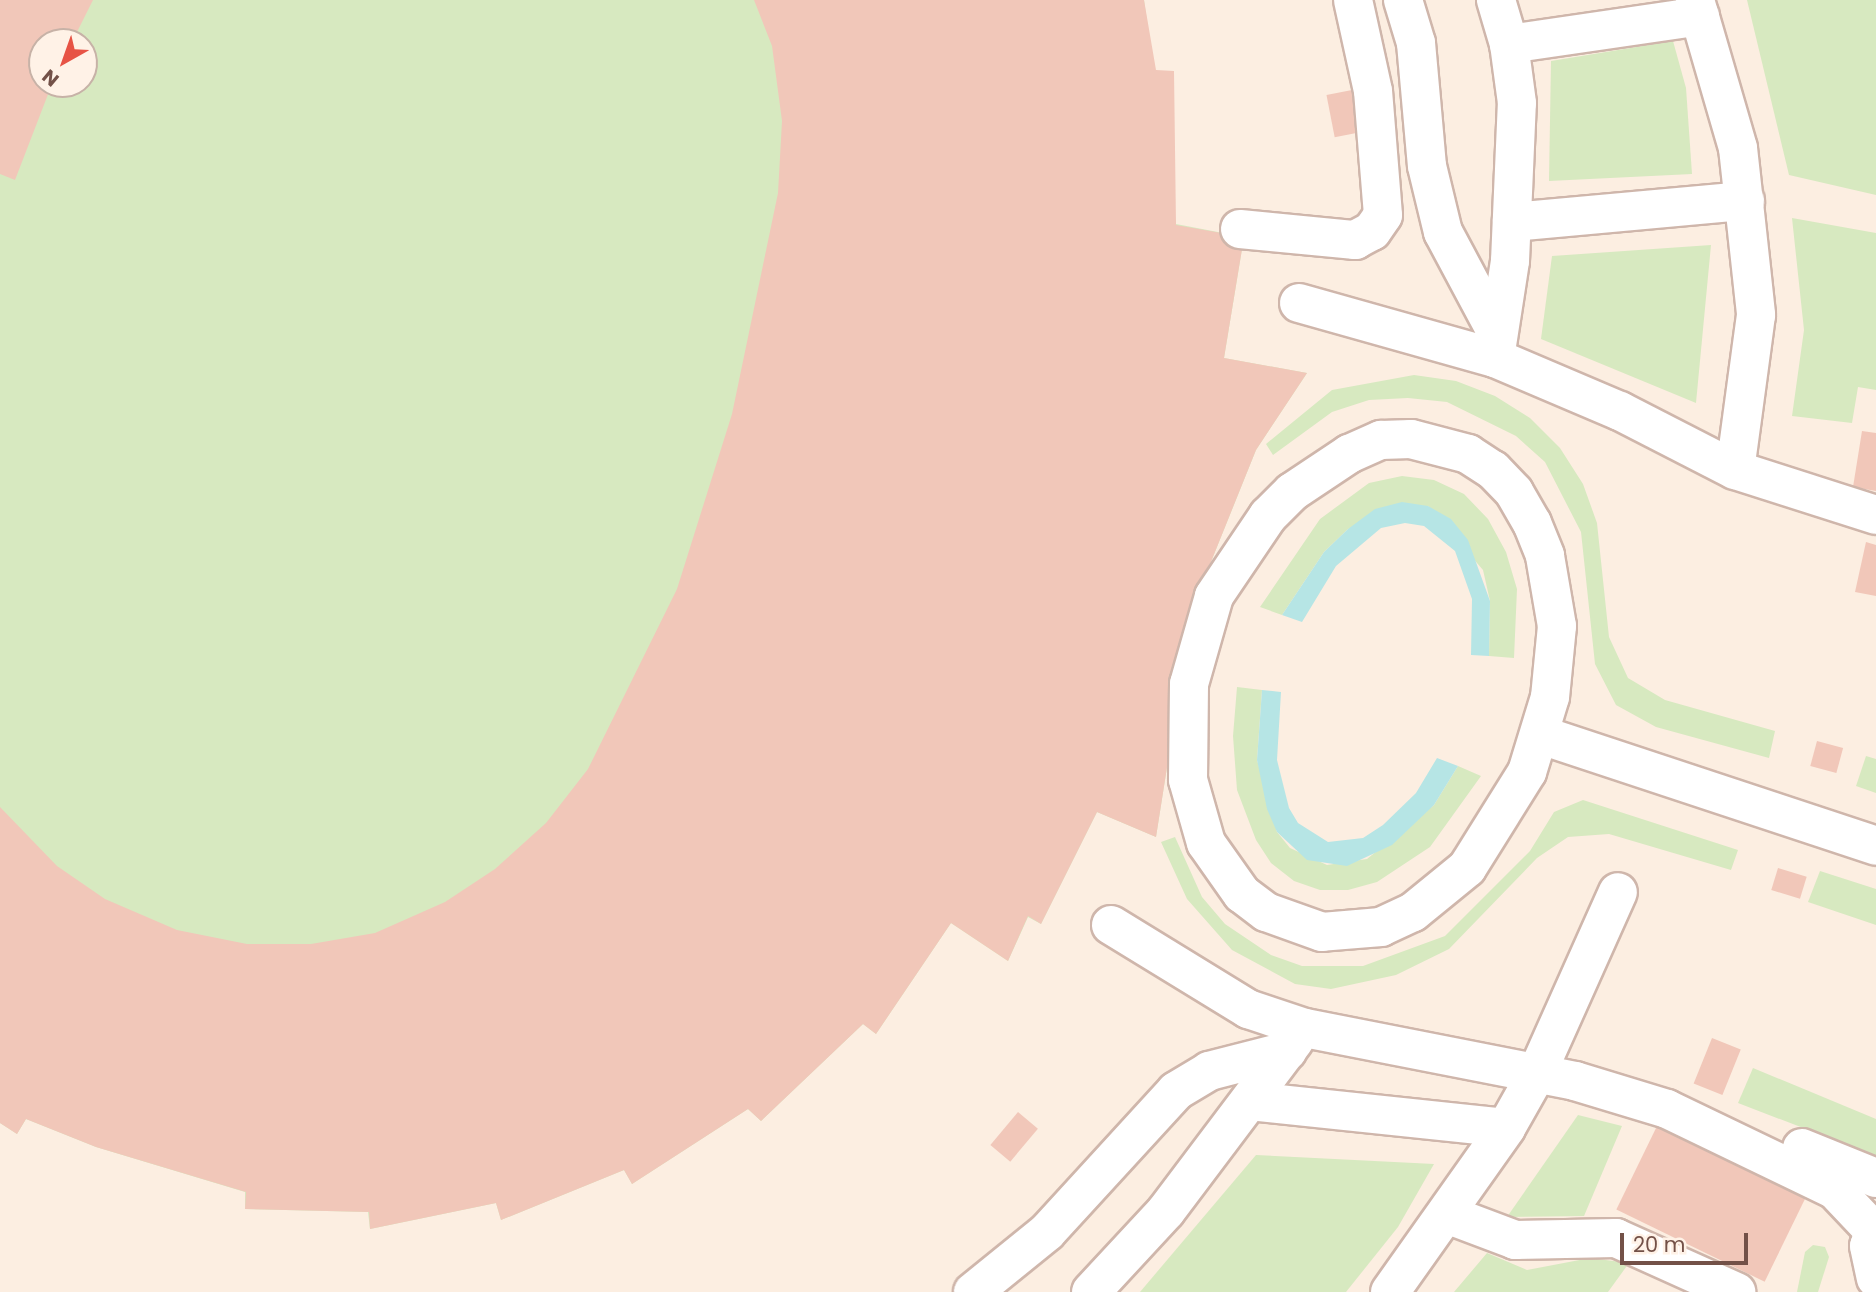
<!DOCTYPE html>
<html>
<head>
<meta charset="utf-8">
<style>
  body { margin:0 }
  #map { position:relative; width:1876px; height:1292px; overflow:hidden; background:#fceee1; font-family:Poppins,sans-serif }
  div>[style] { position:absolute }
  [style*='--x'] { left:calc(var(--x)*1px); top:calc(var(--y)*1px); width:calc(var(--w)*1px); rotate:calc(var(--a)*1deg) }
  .green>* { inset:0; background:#d7e9c0 }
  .water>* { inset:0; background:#b6e5e5 }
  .building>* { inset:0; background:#f1c7b9; transform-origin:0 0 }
  .roads { filter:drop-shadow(2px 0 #cfb6ab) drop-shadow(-2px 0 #cfb6ab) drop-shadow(0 2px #cfb6ab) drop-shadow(0 -2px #cfb6ab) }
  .minor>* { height:38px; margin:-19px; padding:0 19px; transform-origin:19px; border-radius:19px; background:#fff }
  span { translate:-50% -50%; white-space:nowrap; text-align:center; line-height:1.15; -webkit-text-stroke:5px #fff2e7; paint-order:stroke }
  .north { position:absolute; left:28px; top:28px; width:70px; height:70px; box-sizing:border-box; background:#fff2e7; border:2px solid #c7b2a7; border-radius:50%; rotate:220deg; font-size:19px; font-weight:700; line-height:28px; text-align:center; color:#735148 }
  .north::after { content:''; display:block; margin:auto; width:24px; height:32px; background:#e75345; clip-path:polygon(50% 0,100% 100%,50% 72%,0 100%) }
  .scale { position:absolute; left:1620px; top:1233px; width:128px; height:32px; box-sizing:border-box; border:4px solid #735148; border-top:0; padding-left:9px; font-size:21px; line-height:24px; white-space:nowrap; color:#735148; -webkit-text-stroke:5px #fff2e7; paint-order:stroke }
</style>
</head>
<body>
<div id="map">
  <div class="green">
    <div style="clip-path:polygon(evenodd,0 0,1144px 0,1176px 224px,1244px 237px,1224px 358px,1307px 373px,1256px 450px,1192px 609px,1156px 837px,1097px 812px,1041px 924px,1028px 917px,1008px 961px,951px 923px,876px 1034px,863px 1024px,761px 1121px,748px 1109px,632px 1184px,624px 1170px,501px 1220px,496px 1203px,370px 1229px,368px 1212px,245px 1209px,245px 1192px,96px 1147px,26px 1119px,17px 1134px,0 1123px,0 0,42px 42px,84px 42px,84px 84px,42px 84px,42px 42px)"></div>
    <div style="clip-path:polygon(1747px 0,1876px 0,1876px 195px,1789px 175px)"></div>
    <div style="clip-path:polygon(1673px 41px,1686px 88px,1692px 174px,1549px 181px,1551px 61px)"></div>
    <div style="clip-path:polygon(1792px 218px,1876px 233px,1876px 390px,1858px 387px,1852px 423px,1792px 416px,1804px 330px)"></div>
    <div style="clip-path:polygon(1711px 245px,1696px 403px,1541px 339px,1552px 256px)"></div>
    <div style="clip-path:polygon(1414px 375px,1456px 381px,1495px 396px,1530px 418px,1560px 448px,1583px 484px,1597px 523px,1609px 637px,1628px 678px,1665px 700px,1775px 731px,1769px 758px,1656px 727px,1616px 705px,1595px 664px,1581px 532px,1545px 462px,1516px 436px,1447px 402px,1408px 398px,1369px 400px,1332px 412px,1273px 455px,1266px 444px,1332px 390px)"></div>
    <div style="clip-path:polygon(1402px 476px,1434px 480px,1464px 494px,1488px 519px,1506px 552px,1517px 589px,1514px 658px,1489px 656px,1490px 601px,1483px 570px,1428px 506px,1348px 529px,1324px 552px,1282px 615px,1260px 607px,1320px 519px,1369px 483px)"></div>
    <div style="clip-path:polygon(1237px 687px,1262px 690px,1257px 760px,1277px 832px,1290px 848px,1327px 865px,1367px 859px,1434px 805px,1458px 766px,1481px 776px,1430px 847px,1377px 882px,1348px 890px,1320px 890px,1294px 881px,1271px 863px,1256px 840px,1237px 790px,1233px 736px)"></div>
    <div style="clip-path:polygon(1866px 756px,1876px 759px,1876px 793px,1856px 786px)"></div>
    <div style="clip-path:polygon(1583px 800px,1738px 850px,1731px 870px,1609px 834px,1568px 837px,1537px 858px,1449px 949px,1396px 975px,1331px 989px,1295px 984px,1232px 950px,1187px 899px,1161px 842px,1175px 837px,1202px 897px,1225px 924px,1271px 955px,1302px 966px,1363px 966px,1445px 936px,1530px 851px,1554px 812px)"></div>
    <div style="clip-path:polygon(1820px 871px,1876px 889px,1876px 925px,1808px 902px)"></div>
    <div style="clip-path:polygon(1753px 1068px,1876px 1119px,1876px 1156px,1738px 1103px)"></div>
    <div style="clip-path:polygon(1578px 1115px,1622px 1126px,1584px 1216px,1507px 1217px)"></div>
    <div style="clip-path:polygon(1256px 1155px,1434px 1164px,1398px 1227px,1346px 1292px,1140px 1292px)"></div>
    <div style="clip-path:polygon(1813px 1245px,1825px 1247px,1829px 1257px,1818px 1292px,1797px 1292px,1805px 1252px)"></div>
    <div style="clip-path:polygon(1487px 1253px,1527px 1270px,1590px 1258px,1629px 1263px,1608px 1292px,1454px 1292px)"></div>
  </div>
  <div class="water">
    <div style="clip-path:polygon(1402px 502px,1428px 506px,1451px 519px,1468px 540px,1490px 601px,1489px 656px,1471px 655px,1472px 599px,1455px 551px,1424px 526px,1405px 523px,1381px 528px,1336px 566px,1302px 622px,1282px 615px,1324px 552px,1348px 529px,1375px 509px)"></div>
    <div style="clip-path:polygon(1262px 690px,1281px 692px,1277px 760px,1289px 808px,1298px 823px,1328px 842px,1363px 838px,1383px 825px,1416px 793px,1437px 758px,1458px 766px,1434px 805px,1392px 845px,1347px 866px,1307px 860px,1277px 832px,1267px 809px,1257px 760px)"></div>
  </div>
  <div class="building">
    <div style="clip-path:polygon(0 0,93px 0,72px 42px,42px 42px,42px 84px,52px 84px,15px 180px,0 174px)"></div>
    <div style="clip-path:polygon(754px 0,1144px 0,1156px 70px,1174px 71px,1176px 225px,1244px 237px,1224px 358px,1307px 373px,1256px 450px,1192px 609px,1156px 837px,1097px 812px,1041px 924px,1028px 916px,1008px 961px,951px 923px,876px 1034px,863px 1024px,761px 1121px,748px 1109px,632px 1184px,624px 1170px,501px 1220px,496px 1203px,370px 1229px,369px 1212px,245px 1209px,246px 1192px,96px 1147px,26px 1119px,17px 1134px,0 1123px,0 807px,57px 866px,105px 899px,177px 930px,247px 944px,311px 944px,375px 933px,445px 902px,495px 869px,546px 823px,588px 769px,677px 589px,732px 414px,778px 193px,782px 121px,772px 46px)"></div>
    <div style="left:1352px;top:90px;width:43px;height:26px;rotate:79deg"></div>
    <div style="clip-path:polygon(1862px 431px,1876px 433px,1876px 491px,1853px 487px)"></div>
    <div style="clip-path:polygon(1866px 542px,1876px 545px,1876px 596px,1855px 592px)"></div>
    <div style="left:1817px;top:741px;width:27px;height:26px;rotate:15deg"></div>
    <div style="left:1778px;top:868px;width:30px;height:23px;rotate:17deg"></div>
    <div style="left:1712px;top:1038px;width:31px;height:49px;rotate:22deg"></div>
    <div style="left:1018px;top:1112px;width:26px;height:43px;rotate:40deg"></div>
    <div style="left:1658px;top:1124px;width:165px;height:95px;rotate:26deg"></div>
  </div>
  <div class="roads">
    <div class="minor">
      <div style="--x:1403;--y:0;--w:45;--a:73.2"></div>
      <div style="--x:1416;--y:43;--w:123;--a:84.9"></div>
      <div style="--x:1427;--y:166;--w:68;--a:76.4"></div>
      <div style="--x:1443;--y:232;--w:115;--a:61.9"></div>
      <div style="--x:1695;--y:0;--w:154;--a:73.8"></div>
      <div style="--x:1738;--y:148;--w:168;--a:83.8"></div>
      <div style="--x:1756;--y:315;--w:156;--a:97.7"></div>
      <div style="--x:1509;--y:44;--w:193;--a:-8.3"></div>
      <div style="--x:1512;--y:222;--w:234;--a:-5.2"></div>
      <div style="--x:1240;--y:229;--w:116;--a:5.5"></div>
      <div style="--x:1355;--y:240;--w:19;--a:-28"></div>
      <div style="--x:1372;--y:231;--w:19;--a:-55"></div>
      <div style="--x:1383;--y:215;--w:124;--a:-94.6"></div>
      <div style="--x:1373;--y:91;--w:93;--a:-102.4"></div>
      <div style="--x:1299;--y:303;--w:204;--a:15.7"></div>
      <div style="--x:1495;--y:358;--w:136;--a:23"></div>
      <div style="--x:1620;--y:411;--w:129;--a:27.2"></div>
      <div style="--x:1735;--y:470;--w:148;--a:17.7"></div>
      <div style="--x:1495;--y:358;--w:98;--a:-81.2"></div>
      <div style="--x:1510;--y:261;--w:158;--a:-87.5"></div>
      <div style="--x:1517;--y:103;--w:60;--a:-97.7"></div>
      <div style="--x:1509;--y:44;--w:46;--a:-106.5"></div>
      <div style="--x:1411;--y:439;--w:59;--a:14.7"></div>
      <div style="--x:1468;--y:454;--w:30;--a:33"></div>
      <div style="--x:1493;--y:470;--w:30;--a:46"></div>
      <div style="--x:1514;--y:492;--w:36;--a:60"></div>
      <div style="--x:1532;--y:523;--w:35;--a:68"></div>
      <div style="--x:1545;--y:556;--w:71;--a:80.3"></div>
      <div style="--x:1557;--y:626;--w:71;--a:95.6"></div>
      <div style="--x:1550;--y:697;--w:78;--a:107"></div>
      <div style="--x:1527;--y:772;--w:113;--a:122"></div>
      <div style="--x:1467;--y:868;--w:70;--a:140.8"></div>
      <div style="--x:1413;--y:912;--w:35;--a:155"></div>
      <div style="--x:1381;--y:927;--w:59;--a:175.2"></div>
      <div style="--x:1322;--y:932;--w:59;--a:-160.3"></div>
      <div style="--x:1266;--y:912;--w:30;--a:-143"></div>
      <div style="--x:1242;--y:894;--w:62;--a:-125.2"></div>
      <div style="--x:1206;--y:843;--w:66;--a:-105.9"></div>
      <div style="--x:1188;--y:780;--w:96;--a:-89.4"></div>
      <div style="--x:1189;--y:684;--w:91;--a:-74.1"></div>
      <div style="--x:1214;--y:596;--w:97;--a:-56"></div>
      <div style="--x:1268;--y:516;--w:34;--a:-45"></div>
      <div style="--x:1292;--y:492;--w:69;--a:-33.7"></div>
      <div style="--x:1349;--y:454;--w:35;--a:-24"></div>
      <div style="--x:1381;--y:440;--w:30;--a:-2"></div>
      <div style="--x:1541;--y:735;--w:353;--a:18.3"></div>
      <div style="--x:1111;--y:925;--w:161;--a:31.5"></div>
      <div style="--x:1248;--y:1009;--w:60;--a:18.4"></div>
      <div style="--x:1305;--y:1028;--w:275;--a:11.1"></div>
      <div style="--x:1575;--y:1081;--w:96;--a:16.9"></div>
      <div style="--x:1667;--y:1109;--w:187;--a:25.7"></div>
      <div style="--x:1835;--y:1190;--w:55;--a:46.5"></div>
      <div style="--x:1250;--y:1101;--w:257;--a:6"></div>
      <div style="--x:1802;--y:1148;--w:80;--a:22.1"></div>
      <div style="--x:1449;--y:1215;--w:71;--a:20.7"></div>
      <div style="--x:1515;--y:1240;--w:101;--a:-1.1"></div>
      <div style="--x:1616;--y:1238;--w:132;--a:24.2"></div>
      <div style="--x:1876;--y:1226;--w:21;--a:109"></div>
      <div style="--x:1869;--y:1246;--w:33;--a:78"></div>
      <div style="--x:973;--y:1292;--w:95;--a:-39"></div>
      <div style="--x:1047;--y:1232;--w:191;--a:-47.5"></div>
      <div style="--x:1176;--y:1091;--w:39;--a:-31"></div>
      <div style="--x:1209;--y:1071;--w:81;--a:-14.4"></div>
      <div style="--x:1091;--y:1292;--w:110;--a:-47.2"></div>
      <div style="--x:1166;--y:1211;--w:213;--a:-53"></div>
      <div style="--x:1390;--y:1292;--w:201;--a:-54.7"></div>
      <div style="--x:1506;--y:1128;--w:63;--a:-60.6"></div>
      <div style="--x:1537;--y:1073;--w:198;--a:-65.9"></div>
    </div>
  </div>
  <div class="north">N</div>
  <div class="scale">20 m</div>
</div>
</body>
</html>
